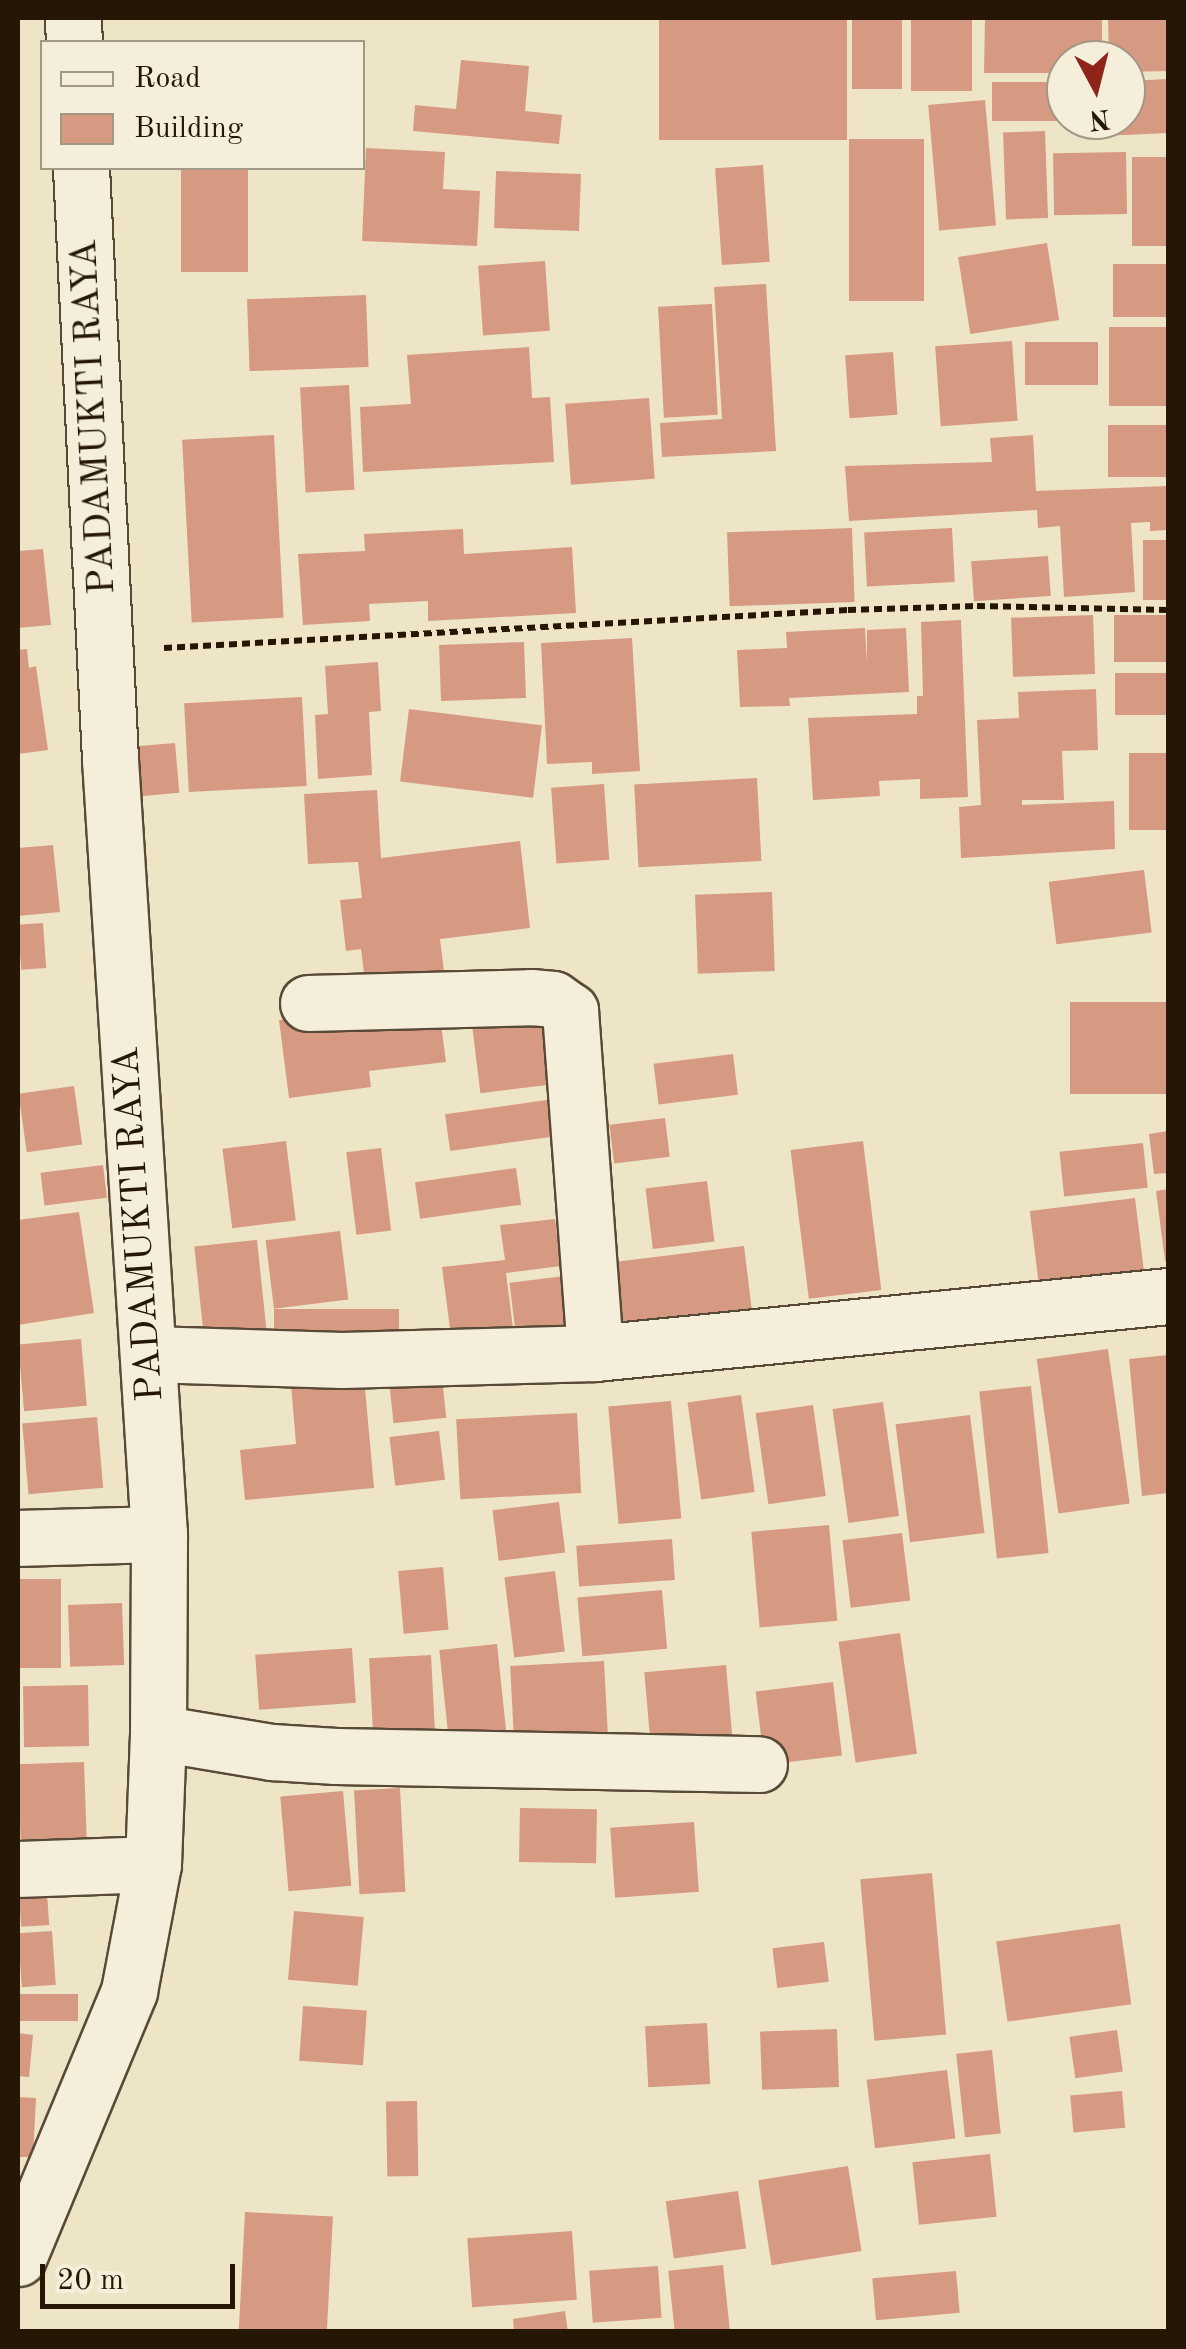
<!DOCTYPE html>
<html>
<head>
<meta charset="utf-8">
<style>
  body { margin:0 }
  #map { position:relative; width:1186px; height:2349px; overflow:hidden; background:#eee5c7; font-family:"Old Standard TT",serif }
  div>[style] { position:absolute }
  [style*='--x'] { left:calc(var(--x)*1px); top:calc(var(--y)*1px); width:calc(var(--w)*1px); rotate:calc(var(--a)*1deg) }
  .building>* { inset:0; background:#d69a83; transform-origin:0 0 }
  .path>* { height:6px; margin-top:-3px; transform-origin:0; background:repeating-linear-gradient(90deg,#261605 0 8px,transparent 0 13px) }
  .roads { filter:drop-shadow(2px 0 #584a36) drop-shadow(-2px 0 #584a36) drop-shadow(0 2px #584a36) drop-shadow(0 -2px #584a36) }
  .minor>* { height:55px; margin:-27.5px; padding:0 27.5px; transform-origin:27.5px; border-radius:27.5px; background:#f4eedb }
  span { translate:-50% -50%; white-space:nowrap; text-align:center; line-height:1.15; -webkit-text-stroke:8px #f4eedb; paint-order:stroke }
  .street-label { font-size:38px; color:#261605 }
  .frame { position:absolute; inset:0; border:20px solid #261605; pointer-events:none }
  .legend { position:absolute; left:40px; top:40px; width:325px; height:130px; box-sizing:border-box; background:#f4eedb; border:2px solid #a29885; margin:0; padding:12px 18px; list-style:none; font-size:30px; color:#261605 }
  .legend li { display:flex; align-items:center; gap:20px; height:50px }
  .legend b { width:50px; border:2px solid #a29885 }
  .north { position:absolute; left:1046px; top:40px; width:100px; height:100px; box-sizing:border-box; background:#f4eedb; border:2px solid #a29885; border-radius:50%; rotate:173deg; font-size:28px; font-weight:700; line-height:40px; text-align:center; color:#261605 }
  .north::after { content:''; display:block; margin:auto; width:35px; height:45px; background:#8f2418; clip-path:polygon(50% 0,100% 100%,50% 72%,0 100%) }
  .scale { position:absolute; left:40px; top:2264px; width:195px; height:45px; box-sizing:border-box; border:5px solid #261605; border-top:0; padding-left:12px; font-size:30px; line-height:35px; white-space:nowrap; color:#261605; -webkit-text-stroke:8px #f4eedb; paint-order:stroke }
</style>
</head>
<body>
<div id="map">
  <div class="building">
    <div style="left:659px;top:18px;width:188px;height:122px"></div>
    <div style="left:852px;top:18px;width:50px;height:71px"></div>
    <div style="left:911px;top:18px;width:61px;height:73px"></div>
    <div style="clip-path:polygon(985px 18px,1102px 18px,1102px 60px,1066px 60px,1066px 73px,984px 73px)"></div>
    <div style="clip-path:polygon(1108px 18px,1168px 18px,1168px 71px,1126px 72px,1126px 60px,1109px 60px)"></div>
    <div style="clip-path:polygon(461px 60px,529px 66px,525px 111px,562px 115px,559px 144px,413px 131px,415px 105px,456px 109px)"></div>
    <div style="clip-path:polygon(1168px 79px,1168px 133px,1103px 136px,1102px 120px,1126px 120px,1126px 81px)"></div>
    <div style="left:992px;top:82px;width:74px;height:39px"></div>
    <div style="left:985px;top:100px;width:126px;height:57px;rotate:85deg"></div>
    <div style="left:1045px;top:131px;width:87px;height:42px;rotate:88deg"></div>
    <div style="left:849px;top:139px;width:75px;height:162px"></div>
    <div style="clip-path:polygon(366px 148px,445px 152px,443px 189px,480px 191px,477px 246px,362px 241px)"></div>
    <div style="left:1126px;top:152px;width:62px;height:73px;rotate:89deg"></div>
    <div style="left:1132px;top:157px;width:36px;height:89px"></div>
    <div style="left:763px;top:165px;width:97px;height:48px;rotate:86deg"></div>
    <div style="left:181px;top:168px;width:67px;height:104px"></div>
    <div style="left:496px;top:171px;width:85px;height:57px;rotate:2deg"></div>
    <div style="left:1047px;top:243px;width:78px;height:90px;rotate:81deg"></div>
    <div style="left:545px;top:261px;width:70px;height:67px;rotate:86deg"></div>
    <div style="left:1168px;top:264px;width:53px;height:55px;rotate:90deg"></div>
    <div style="clip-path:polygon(766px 284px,776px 451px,662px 457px,660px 423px,722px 419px,714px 287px)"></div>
    <div style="left:366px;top:295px;width:72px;height:119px;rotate:88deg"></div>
    <div style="left:712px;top:304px;width:111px;height:54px;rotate:87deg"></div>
    <div style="left:1168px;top:327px;width:79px;height:59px;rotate:90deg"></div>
    <div style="left:1012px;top:341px;width:80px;height:77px;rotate:86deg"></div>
    <div style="left:1025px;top:342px;width:73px;height:43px"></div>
    <div style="clip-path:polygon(529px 347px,532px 398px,550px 397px,554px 462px,363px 472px,360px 407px,411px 404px,407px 355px)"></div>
    <div style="left:893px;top:352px;width:63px;height:48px;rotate:86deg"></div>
    <div style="left:349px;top:385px;width:105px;height:49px;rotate:87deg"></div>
    <div style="left:649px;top:398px;width:81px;height:84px;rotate:86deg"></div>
    <div style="left:1108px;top:425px;width:60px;height:52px"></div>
    <div style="left:274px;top:435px;width:183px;height:92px;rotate:87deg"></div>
    <div style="clip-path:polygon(1033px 435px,1036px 491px,1168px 486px,1168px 530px,1150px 531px,1150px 522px,1131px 523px,1135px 592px,1064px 597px,1060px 526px,1038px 528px,1037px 510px,849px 521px,845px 466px,992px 462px,990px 438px)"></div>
    <div style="left:852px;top:528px;width:74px;height:125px;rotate:88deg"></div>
    <div style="left:952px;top:528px;width:54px;height:88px;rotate:87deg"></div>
    <div style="clip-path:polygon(463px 529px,464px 554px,572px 547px,576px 613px,428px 621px,428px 601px,369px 604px,370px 621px,303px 625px,298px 554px,365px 551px,364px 534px)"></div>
    <div style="left:1168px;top:540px;width:60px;height:25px;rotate:90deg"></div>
    <div style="clip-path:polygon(43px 549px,51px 625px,18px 628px,18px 551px)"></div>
    <div style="left:1048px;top:556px;width:40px;height:77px;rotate:86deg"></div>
    <div style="left:1093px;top:615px;width:59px;height:82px;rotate:88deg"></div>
    <div style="left:1168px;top:615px;width:47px;height:54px;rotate:90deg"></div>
    <div style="clip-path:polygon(961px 620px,968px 797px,920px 799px,920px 779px,879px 781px,880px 796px,813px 800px,808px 718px,917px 714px,917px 696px,923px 696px,921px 622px)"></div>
    <div style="clip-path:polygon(865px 628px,867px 663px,867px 630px,906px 628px,909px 692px,789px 698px,790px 706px,740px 707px,737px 650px,787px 648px,786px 632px)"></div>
    <div style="clip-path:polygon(632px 638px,640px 771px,592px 774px,592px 762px,547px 764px,541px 643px)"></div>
    <div style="left:524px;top:642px;width:56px;height:85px;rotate:88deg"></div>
    <div style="clip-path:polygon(27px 649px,29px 668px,36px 666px,48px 750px,18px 754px,18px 650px)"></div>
    <div style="clip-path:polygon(378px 662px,381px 711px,369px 712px,372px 775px,318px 779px,315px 715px,328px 714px,325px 666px)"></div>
    <div style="left:1168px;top:673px;width:42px;height:53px;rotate:90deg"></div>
    <div style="clip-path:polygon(1096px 689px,1098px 750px,1062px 751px,1064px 800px,1022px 800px,1022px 805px,1114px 801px,1115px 849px,961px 858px,959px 807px,981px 805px,977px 720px,1019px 718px,1018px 692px)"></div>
    <div style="left:302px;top:697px;width:89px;height:118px;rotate:87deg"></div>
    <div style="left:409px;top:709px;width:134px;height:73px;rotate:7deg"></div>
    <div style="left:175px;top:743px;width:50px;height:50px;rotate:85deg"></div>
    <div style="left:1168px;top:753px;width:77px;height:39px;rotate:90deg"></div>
    <div style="left:757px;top:778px;width:83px;height:123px;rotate:87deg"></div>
    <div style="left:604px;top:784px;width:76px;height:53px;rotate:86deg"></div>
    <div style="clip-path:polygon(377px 790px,381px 858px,520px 841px,530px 928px,440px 939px,445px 979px,366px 989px,361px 949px,346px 951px,340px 900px,362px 898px,358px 862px,308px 864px,304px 794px)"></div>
    <div style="clip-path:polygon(53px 845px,60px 912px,18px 916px,18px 848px)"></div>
    <div style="left:1144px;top:870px;width:63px;height:96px;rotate:83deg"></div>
    <div style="left:772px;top:892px;width:79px;height:77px;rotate:88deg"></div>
    <div style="left:43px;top:923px;width:45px;height:25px;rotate:86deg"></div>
    <div style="left:1168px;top:1002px;width:92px;height:98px;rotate:90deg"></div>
    <div style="left:558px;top:1003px;width:80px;height:88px;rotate:83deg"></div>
    <div style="clip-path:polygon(362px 1010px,440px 1016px,446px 1062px,369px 1071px,371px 1087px,289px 1098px,279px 1020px)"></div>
    <div style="left:733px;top:1054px;width:41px;height:80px;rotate:83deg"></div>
    <div style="left:74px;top:1086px;width:59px;height:56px;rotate:82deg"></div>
    <div style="left:547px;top:1100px;width:37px;height:103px;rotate:82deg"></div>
    <div style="left:665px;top:1118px;width:39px;height:56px;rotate:83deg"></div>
    <div style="clip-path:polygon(1168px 1131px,1168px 1173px,1154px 1174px,1149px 1134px)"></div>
    <div style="left:286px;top:1141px;width:80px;height:64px;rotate:83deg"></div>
    <div style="left:863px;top:1141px;width:150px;height:73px;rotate:83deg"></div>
    <div style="left:1143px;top:1143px;width:45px;height:84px;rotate:84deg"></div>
    <div style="left:381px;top:1148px;width:83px;height:35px;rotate:83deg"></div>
    <div style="left:103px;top:1165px;width:33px;height:63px;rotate:83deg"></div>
    <div style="left:516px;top:1168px;width:37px;height:102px;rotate:82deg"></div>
    <div style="left:707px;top:1181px;width:61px;height:62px;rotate:83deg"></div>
    <div style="clip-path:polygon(1168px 1189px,1168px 1261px,1165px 1261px,1156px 1191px)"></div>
    <div style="left:1135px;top:1198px;width:80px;height:106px;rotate:83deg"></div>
    <div style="clip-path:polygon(79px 1212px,94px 1313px,18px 1325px,18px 1220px)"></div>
    <div style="clip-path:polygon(555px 1219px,561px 1266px,506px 1273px,514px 1336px,452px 1344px,442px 1267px,505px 1260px,500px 1225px)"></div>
    <div style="left:340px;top:1231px;width:69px;height:75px;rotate:83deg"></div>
    <div style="left:257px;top:1240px;width:104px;height:63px;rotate:84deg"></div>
    <div style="left:744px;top:1246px;width:75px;height:143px;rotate:83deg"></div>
    <div style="left:573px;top:1275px;width:59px;height:64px;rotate:83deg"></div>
    <div style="left:274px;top:1309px;width:125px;height:36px"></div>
    <div style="left:81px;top:1339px;width:67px;height:63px;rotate:85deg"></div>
    <div style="left:1108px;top:1349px;width:156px;height:72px;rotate:82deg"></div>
    <div style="clip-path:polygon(1168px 1355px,1168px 1493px,1142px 1496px,1129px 1359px)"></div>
    <div style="left:441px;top:1368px;width:50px;height:53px;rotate:84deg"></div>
    <div style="clip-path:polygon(364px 1377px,374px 1488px,245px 1500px,240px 1450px,296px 1444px,291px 1384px)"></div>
    <div style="left:1031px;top:1386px;width:168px;height:52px;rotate:84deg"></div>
    <div style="left:741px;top:1395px;width:98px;height:54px;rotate:82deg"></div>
    <div style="left:671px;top:1401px;width:118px;height:63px;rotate:85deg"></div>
    <div style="left:883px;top:1402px;width:115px;height:51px;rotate:82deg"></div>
    <div style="left:813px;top:1405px;width:92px;height:58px;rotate:82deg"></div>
    <div style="left:577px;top:1413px;width:80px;height:121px;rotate:87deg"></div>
    <div style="left:970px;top:1415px;width:119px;height:75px;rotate:83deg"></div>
    <div style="left:97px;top:1417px;width:71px;height:75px;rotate:85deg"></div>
    <div style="left:439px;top:1431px;width:49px;height:50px;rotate:83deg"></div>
    <div style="left:559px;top:1502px;width:51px;height:67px;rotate:83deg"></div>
    <div style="left:829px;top:1525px;width:96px;height:78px;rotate:85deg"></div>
    <div style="left:902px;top:1533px;width:68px;height:60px;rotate:83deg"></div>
    <div style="left:672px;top:1539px;width:41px;height:96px;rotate:86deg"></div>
    <div style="left:443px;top:1567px;width:63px;height:45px;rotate:85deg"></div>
    <div style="left:555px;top:1571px;width:81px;height:51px;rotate:83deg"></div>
    <div style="left:18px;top:1579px;width:43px;height:89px"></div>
    <div style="left:662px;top:1590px;width:59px;height:85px;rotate:85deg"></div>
    <div style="left:122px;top:1603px;width:62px;height:54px;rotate:88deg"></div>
    <div style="left:900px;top:1633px;width:122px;height:62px;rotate:82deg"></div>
    <div style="left:497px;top:1644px;width:95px;height:58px;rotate:84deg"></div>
    <div style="left:352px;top:1648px;width:55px;height:97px;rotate:86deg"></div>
    <div style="left:431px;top:1655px;width:82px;height:62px;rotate:87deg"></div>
    <div style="left:604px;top:1661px;width:77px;height:94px;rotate:87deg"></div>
    <div style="left:726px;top:1665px;width:72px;height:82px;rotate:85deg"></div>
    <div style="left:833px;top:1682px;width:74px;height:78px;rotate:83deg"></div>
    <div style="left:88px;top:1685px;width:61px;height:65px;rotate:89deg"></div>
    <div style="left:84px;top:1762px;width:89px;height:66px;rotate:88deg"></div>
    <div style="left:400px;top:1788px;width:104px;height:46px;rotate:87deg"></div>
    <div style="left:343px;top:1791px;width:95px;height:63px;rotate:85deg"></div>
    <div style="left:520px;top:1808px;width:77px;height:54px;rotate:1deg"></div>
    <div style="left:694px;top:1822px;width:70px;height:84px;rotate:86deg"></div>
    <div style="left:932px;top:1873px;width:162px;height:72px;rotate:85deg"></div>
    <div style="left:46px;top:1879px;width:46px;height:28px;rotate:86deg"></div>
    <div style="left:294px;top:1911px;width:70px;height:69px;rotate:5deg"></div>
    <div style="left:1120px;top:1924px;width:81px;height:125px;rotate:82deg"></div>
    <div style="left:52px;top:1931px;width:54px;height:34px;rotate:86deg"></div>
    <div style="left:824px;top:1942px;width:40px;height:52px;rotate:83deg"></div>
    <div style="left:78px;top:1994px;width:27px;height:60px;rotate:90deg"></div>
    <div style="left:303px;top:2006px;width:64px;height:55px;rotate:4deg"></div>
    <div style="left:707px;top:2023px;width:61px;height:62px;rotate:87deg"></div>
    <div style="left:837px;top:2029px;width:58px;height:77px;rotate:88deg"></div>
    <div style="left:1117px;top:2030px;width:42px;height:48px;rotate:82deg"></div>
    <div style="clip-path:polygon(18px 2033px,33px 2035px,29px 2077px,18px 2076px)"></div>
    <div style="left:992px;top:2050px;width:84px;height:36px;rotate:84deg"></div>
    <div style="left:947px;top:2070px;width:69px;height:81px;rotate:83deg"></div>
    <div style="left:1122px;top:2091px;width:37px;height:52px;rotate:85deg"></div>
    <div style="clip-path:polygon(18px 2097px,36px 2098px,33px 2157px,18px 2157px)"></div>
    <div style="left:417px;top:2101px;width:75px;height:31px;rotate:89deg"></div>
    <div style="left:990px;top:2154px;width:63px;height:78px;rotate:84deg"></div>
    <div style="left:848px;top:2166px;width:86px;height:91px;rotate:81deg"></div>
    <div style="left:738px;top:2191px;width:58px;height:73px;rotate:82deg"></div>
    <div style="left:245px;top:2212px;width:88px;height:120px;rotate:3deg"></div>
    <div style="left:572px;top:2231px;width:69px;height:105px;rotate:86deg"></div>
    <div style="left:723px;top:2265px;width:67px;height:55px;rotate:84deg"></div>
    <div style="left:658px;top:2266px;width:52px;height:69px;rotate:86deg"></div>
    <div style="left:956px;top:2271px;width:42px;height:84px;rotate:85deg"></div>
    <div style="clip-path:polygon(565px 2311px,568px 2332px,514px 2332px,513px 2319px)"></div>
  </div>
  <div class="path">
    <div style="--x:164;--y:648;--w:685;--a:-3.18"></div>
    <div style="--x:848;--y:610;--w:129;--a:-1.8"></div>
    <div style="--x:977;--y:606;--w:191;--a:1.2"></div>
  </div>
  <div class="roads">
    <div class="minor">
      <div style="--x:73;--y:18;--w:24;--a:88"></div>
      <div style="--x:308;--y:1003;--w:223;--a:-1.5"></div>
      <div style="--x:531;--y:997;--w:22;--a:5"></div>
      <div style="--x:553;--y:999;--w:21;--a:35"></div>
      <div style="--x:570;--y:1011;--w:343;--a:85.8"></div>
      <div style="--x:149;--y:1354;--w:193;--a:1.8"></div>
      <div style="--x:342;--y:1360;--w:253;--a:-1.6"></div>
      <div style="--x:595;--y:1353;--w:576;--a:-5.68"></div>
      <div style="--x:18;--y:1538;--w:141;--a:-1.6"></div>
      <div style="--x:158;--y:1733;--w:116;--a:9.5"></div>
      <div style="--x:272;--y:1752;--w:64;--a:3.6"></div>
      <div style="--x:336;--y:1756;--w:423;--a:1.1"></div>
      <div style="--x:18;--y:1869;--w:135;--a:-2.1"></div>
      <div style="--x:18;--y:2258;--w:289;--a:-67.4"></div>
      <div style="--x:129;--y:1991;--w:129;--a:-79.3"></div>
      <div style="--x:153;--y:1864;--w:131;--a:-87.8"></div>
      <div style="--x:158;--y:1733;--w:199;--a:-89.7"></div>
      <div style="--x:159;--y:1534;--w:777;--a:-93.62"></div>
      <div style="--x:110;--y:759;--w:592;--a:-92.81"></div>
    </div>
  </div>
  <div class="street-label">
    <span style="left:95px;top:417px;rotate:-93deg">PADAMUKTI RAYA</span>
    <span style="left:140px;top:1224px;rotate:-94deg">PADAMUKTI RAYA</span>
  </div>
  <div class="frame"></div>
  <ul class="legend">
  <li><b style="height:12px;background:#f4eedb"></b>Road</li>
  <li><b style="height:28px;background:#d69a83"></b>Building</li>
  </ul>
  <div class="north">N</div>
  <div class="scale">20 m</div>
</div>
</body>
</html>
